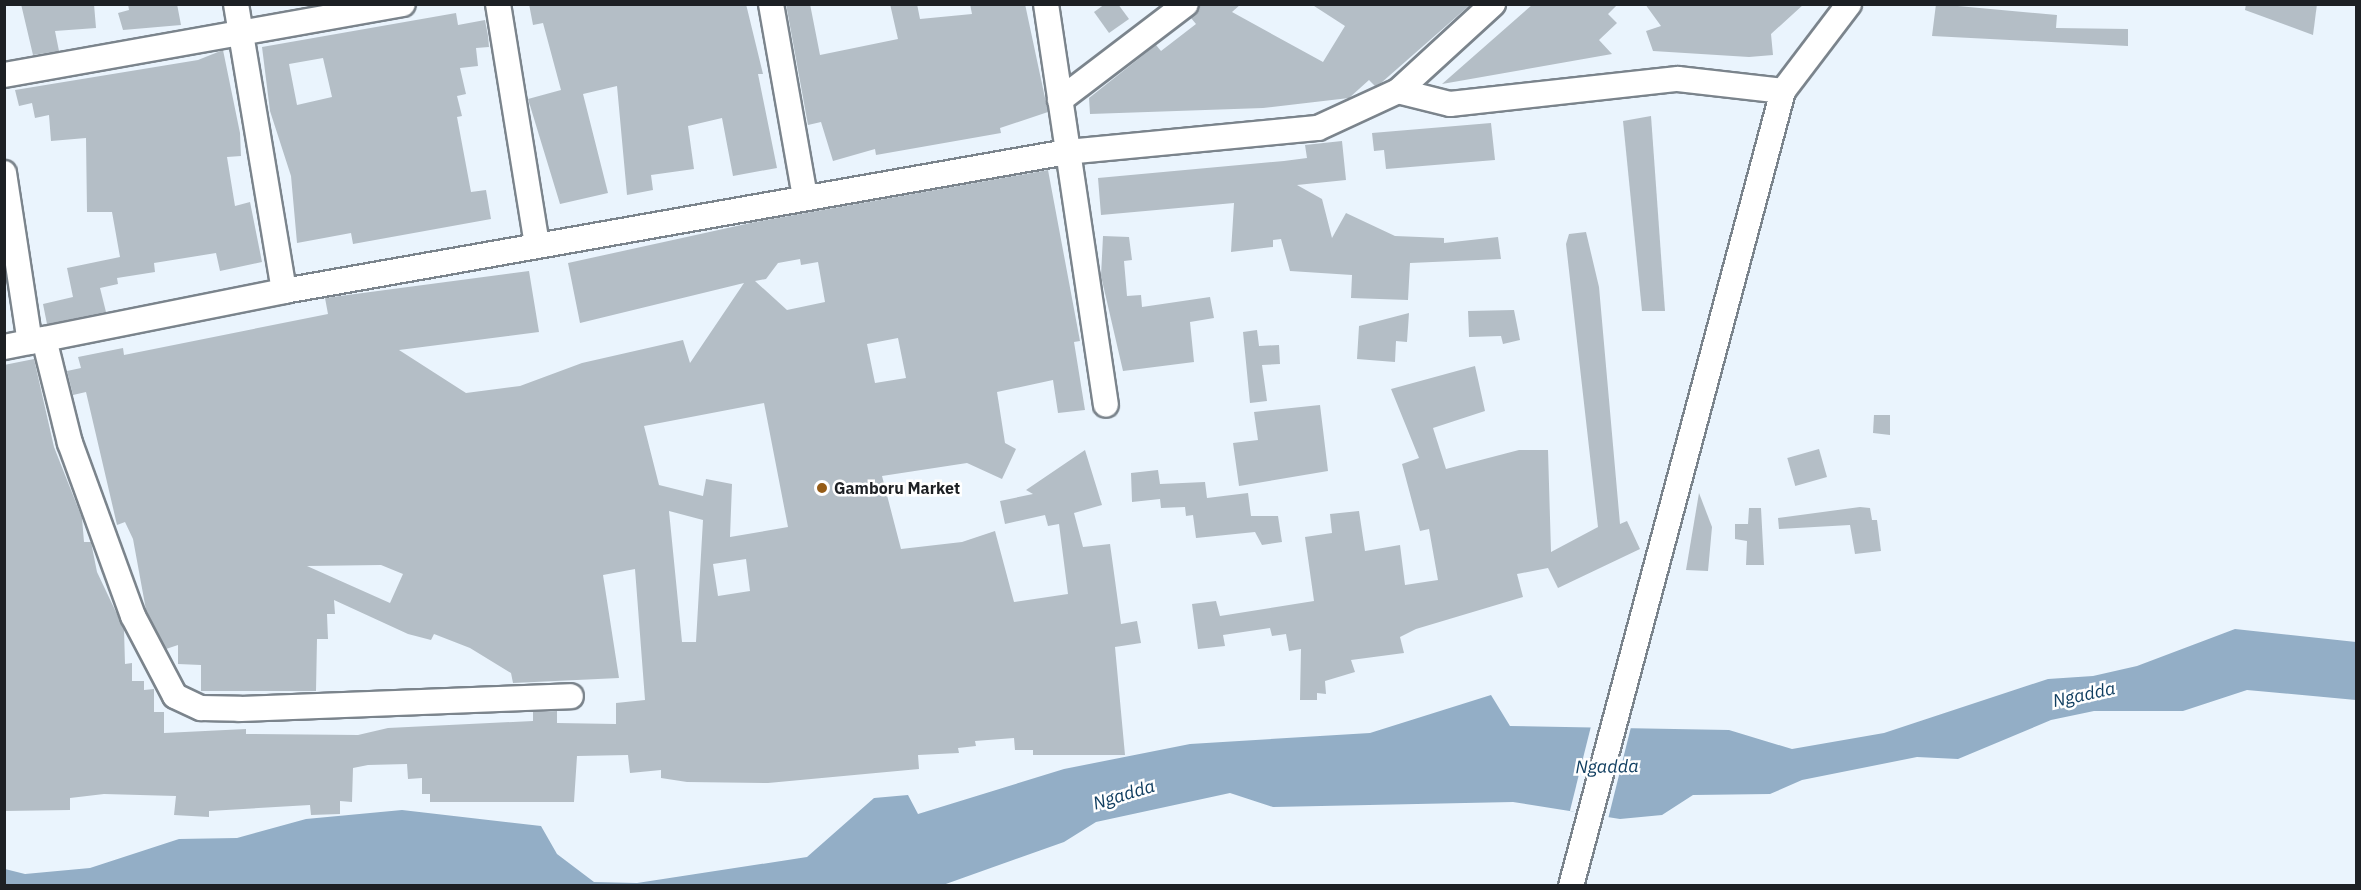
<!DOCTYPE html>
<html>
<head>
<meta charset="utf-8">
<style>
  body { margin:0 }
  #map { position:relative; width:2361px; height:890px; overflow:hidden; background:#eaf4fd; font-family:"IBM Plex Sans",sans-serif }
  div>[style] { position:absolute }
  [style*='--x'] { left:calc(var(--x)*1px); top:calc(var(--y)*1px); width:calc(var(--w)*1px); rotate:calc(var(--a)*1deg) }
  .water>* { inset:0; background:#93aec6 }
  .pier>* { inset:0; background:#eaf4fd; transform-origin:0 0 }
  .building>* { inset:0; background:#b4bec6; transform-origin:0 0 }
  .roads { filter:drop-shadow(2px 0 #7b848c) drop-shadow(-2px 0 #7b848c) drop-shadow(0 2px #7b848c) drop-shadow(0 -2px #7b848c) }
  .minor>* { height:24px; margin:-12px; padding:0 12px; transform-origin:12px; border-radius:12px; background:#fff }
  .dots>* { width:16px; height:16px; translate:-50% -50%; box-sizing:border-box; border:3px solid #fff; border-radius:50% }
  span { translate:-50% -50%; white-space:nowrap; text-align:center; line-height:1.15; -webkit-text-stroke:5px #fff; paint-order:stroke }
  .poi-label { font-size:16px; color:#1d2024; font-weight:700 }
  .left { translate:0 -50%; text-align:left }
  .water-label { font-size:18px; color:#103e60; font-style:italic }
  .frame { position:absolute; inset:0; border:6px solid #1d2024; pointer-events:none }
</style>
</head>
<body>
<div id="map">
  <div class="water">
    <div style="clip-path:polygon(2235px 629px,2356px 642px,2356px 700px,2247px 690px,2183px 711px,2094px 711px,2051px 720px,1958px 759px,1917px 757px,1802px 780px,1770px 794px,1693px 795px,1662px 815px,1620px 819px,1513px 802px,1273px 807px,1230px 793px,1096px 822px,1064px 842px,943px 885px,5px 886px,5px 869px,25px 874px,90px 868px,179px 839px,237px 838px,306px 819px,402px 810px,541px 826px,557px 854px,594px 882px,637px 883px,807px 857px,874px 798px,908px 795px,918px 814px,1064px 769px,1190px 744px,1370px 733px,1491px 695px,1510px 726px,1729px 730px,1792px 749px,1884px 733px,2048px 679px,2093px 676px,2137px 666px)"></div>
  </div>
  <div class="pier">
    <div style="left:1631px;top:727px;width:96px;height:39px;rotate:104deg"></div>
  </div>
  <div class="building">
    <div style="clip-path:polygon(21px 4px,94px 4px,96px 28px,55px 31px,59px 51px,33px 55px)"></div>
    <div style="clip-path:polygon(128px 4px,177px 4px,181px 25px,123px 30px,118px 13px,129px 10px)"></div>
    <div style="clip-path:polygon(529px 4px,746px 4px,763px 74px,758px 74px,777px 168px,733px 176px,722px 118px,688px 126px,694px 169px,651px 175px,653px 190px,627px 195px,617px 86px,583px 94px,608px 193px,560px 204px,528px 99px,561px 90px,543px 23px,533px 25px)"></div>
    <div style="clip-path:polygon(786px 4px,810px 4px,820px 55px,898px 39px,890px 4px,917px 4px,920px 19px,972px 14px,970px 4px,1025px 4px,1048px 112px,1000px 128px,1001px 133px,876px 155px,875px 149px,833px 161px,821px 122px,808px 125px)"></div>
    <div style="clip-path:polygon(1105px 4px,1118px 4px,1129px 19px,1109px 33px,1094px 12px)"></div>
    <div style="clip-path:polygon(1200px 4px,1241px 4px,1232px 12px,1323px 62px,1345px 26px,1311px 4px,1471px 4px,1381px 83px,1375px 86px,1369px 80px,1349px 98px,1263px 108px,1090px 114px,1089px 98px,1156px 45px,1161px 51px,1196px 24px,1191px 18px)"></div>
    <div style="clip-path:polygon(1533px 4px,1618px 4px,1608px 14px,1617px 23px,1599px 40px,1612px 54px,1442px 84px)"></div>
    <div style="clip-path:polygon(1645px 4px,1804px 4px,1771px 34px,1773px 55px,1749px 57px,1653px 51px,1646px 31px,1661px 26px)"></div>
    <div style="clip-path:polygon(1936px 4px,2057px 15px,2056px 28px,2128px 29px,2128px 46px,1932px 36px)"></div>
    <div style="clip-path:polygon(2246px 4px,2317px 4px,2313px 35px,2245px 10px)"></div>
    <div style="clip-path:polygon(evenodd,456px 13px,458px 25px,485px 20px,488px 36px,489px 47px,476px 48px,478px 66px,460px 68px,466px 94px,457px 96px,462px 116px,457px 117px,471px 192px,486px 190px,491px 219px,353px 244px,351px 233px,297px 243px,291px 176px,270px 111px,262px 47px,456px 13px,323px 58px,332px 97px,297px 105px,289px 64px,323px 58px)"></div>
    <div style="clip-path:polygon(223px 50px,240px 133px,241px 156px,227px 157px,235px 206px,250px 202px,262px 262px,220px 271px,216px 253px,154px 263px,155px 272px,117px 278px,118px 284px,100px 288px,106px 312px,47px 324px,43px 304px,73px 297px,67px 268px,120px 257px,112px 212px,87px 212px,86px 138px,51px 141px,49px 115px,35px 118px,32px 103px,19px 106px,15px 90px,198px 60px)"></div>
    <div style="clip-path:polygon(1651px 116px,1665px 311px,1642px 311px,1623px 121px)"></div>
    <div style="clip-path:polygon(1491px 123px,1495px 160px,1386px 169px,1384px 150px,1374px 151px,1372px 133px)"></div>
    <div style="clip-path:polygon(1342px 141px,1346px 180px,1297px 185px,1322px 199px,1332px 238px,1346px 213px,1395px 236px,1444px 238px,1444px 243px,1498px 237px,1501px 259px,1410px 263px,1408px 300px,1351px 298px,1352px 275px,1290px 271px,1281px 239px,1273px 240px,1273px 247px,1231px 252px,1234px 203px,1101px 215px,1098px 178px,1284px 161px,1307px 158px,1305px 145px)"></div>
    <div style="clip-path:polygon(evenodd,1048px 170px,1080px 341px,1074px 342px,1085px 410px,1058px 413px,1053px 380px,997px 392px,1005px 443px,1016px 449px,1002px 479px,967px 463px,882px 476px,901px 549px,962px 542px,995px 531px,1014px 602px,1068px 594px,1059px 524px,1048px 526px,1045px 515px,1005px 524px,1000px 501px,1033px 494px,1026px 490px,1085px 450px,1102px 505px,1074px 513px,1083px 547px,1110px 544px,1121px 624px,1137px 621px,1141px 643px,1115px 647px,1125px 755px,1033px 755px,1033px 750px,1015px 750px,1014px 738px,975px 741px,976px 746px,958px 748px,959px 753px,918px 755px,919px 769px,768px 783px,687px 782px,661px 778px,661px 770px,630px 773px,628px 755px,577px 756px,574px 802px,430px 802px,430px 794px,422px 794px,422px 778px,408px 779px,407px 764px,368px 765px,353px 768px,352px 802px,340px 801px,340px 814px,311px 815px,310px 805px,209px 811px,209px 817px,174px 815px,176px 796px,104px 794px,70px 798px,70px 810px,4px 811px,4px 365px,34px 359px,54px 447px,82px 518px,84px 542px,91px 542px,97px 572px,124px 629px,125px 664px,132px 663px,132px 681px,144px 681px,144px 690px,154px 689px,154px 712px,164px 712px,164px 733px,246px 729px,246px 734px,358px 735px,388px 728px,533px 721px,533px 712px,557px 711px,557px 723px,616px 724px,616px 703px,645px 700px,635px 569px,603px 575px,619px 678px,513px 683px,511px 673px,470px 648px,434px 634px,431px 640px,408px 634px,334px 600px,335px 614px,327px 614px,328px 639px,317px 639px,316px 691px,201px 691px,201px 665px,178px 664px,178px 645px,166px 649px,146px 610px,133px 539px,125px 522px,117px 525px,86px 392px,73px 395px,67px 371px,81px 368px,78px 357px,123px 348px,124px 355px,328px 314px,325px 298px,529px 271px,539px 332px,399px 350px,466px 393px,520px 386px,582px 363px,683px 340px,690px 363px,744px 283px,580px 323px,568px 263px,755px 222px,1048px 170px,800px 259px,801px 265px,818px 262px,825px 302px,787px 310px,755px 281px,766px 279px,778px 263px,800px 259px,1048px 170px,898px 338px,906px 378px,875px 383px,867px 344px,898px 338px,1048px 170px,764px 403px,788px 527px,730px 537px,732px 484px,706px 479px,703px 496px,659px 485px,644px 426px,764px 403px,1048px 170px,669px 511px,703px 520px,696px 642px,682px 642px,669px 511px,1048px 170px,746px 559px,750px 591px,718px 596px,713px 564px,746px 559px,1048px 170px,381px 565px,403px 574px,390px 603px,307px 566px,381px 565px)"></div>
    <div style="clip-path:polygon(1586px 232px,1599px 287px,1620px 524px,1627px 521px,1640px 549px,1558px 588px,1548px 568px,1517px 574px,1523px 597px,1416px 629px,1400px 637px,1404px 653px,1351px 660px,1355px 672px,1325px 681px,1326px 694px,1317px 693px,1317px 700px,1300px 700px,1301px 649px,1289px 651px,1286px 634px,1272px 636px,1270px 628px,1223px 635px,1225px 646px,1198px 649px,1192px 604px,1216px 601px,1220px 616px,1314px 601px,1305px 537px,1332px 533px,1330px 514px,1359px 511px,1365px 551px,1400px 545px,1405px 585px,1438px 580px,1429px 529px,1420px 531px,1402px 464px,1419px 458px,1391px 389px,1475px 366px,1485px 411px,1433px 428px,1446px 469px,1519px 450px,1548px 450px,1551px 552px,1598px 527px,1566px 244px,1569px 234px)"></div>
    <div style="clip-path:polygon(1103px 236px,1129px 237px,1132px 260px,1124px 261px,1127px 296px,1141px 295px,1142px 307px,1210px 297px,1214px 318px,1190px 322px,1194px 362px,1123px 371px,1101px 276px)"></div>
    <div style="clip-path:polygon(1514px 310px,1520px 340px,1503px 344px,1501px 336px,1469px 337px,1468px 311px)"></div>
    <div style="clip-path:polygon(1409px 313px,1407px 342px,1396px 341px,1395px 362px,1357px 359px,1359px 326px)"></div>
    <div style="clip-path:polygon(1257px 330px,1259px 346px,1279px 345px,1280px 364px,1262px 365px,1267px 401px,1250px 403px,1243px 332px)"></div>
    <div style="clip-path:polygon(1320px 405px,1328px 471px,1239px 486px,1233px 443px,1258px 440px,1254px 412px)"></div>
    <div style="clip-path:polygon(1874px 415px,1890px 415px,1890px 435px,1873px 433px)"></div>
    <div style="left:1819px;top:449px;width:29px;height:33px;rotate:74deg"></div>
    <div style="clip-path:polygon(1158px 470px,1160px 484px,1205px 482px,1207px 498px,1248px 493px,1251px 516px,1278px 516px,1282px 542px,1262px 545px,1255px 532px,1196px 538px,1193px 515px,1186px 516px,1185px 507px,1161px 508px,1160px 499px,1132px 502px,1131px 473px)"></div>
    <div style="clip-path:polygon(1699px 493px,1712px 527px,1708px 571px,1686px 570px)"></div>
    <div style="clip-path:polygon(1860px 507px,1870px 508px,1872px 520px,1877px 520px,1881px 551px,1855px 554px,1850px 525px,1779px 529px,1778px 518px)"></div>
    <div style="clip-path:polygon(1749px 508px,1761px 508px,1764px 565px,1746px 565px,1747px 541px,1735px 539px,1735px 524px,1748px 524px)"></div>
  </div>
  <div class="roads">
    <div class="minor">
      <div style="--x:236;--y:4;--w:291;--a:80.5"></div>
      <div style="--x:498;--y:4;--w:244;--a:80.8"></div>
      <div style="--x:771;--y:4;--w:195;--a:80"></div>
      <div style="--x:1046;--y:4;--w:405;--a:81.5"></div>
      <div style="--x:4;--y:75;--w:405;--a:-10.1"></div>
      <div style="--x:1398;--y:91;--w:54;--a:14"></div>
      <div style="--x:1450;--y:104;--w:229;--a:-6.3"></div>
      <div style="--x:1678;--y:79;--w:106;--a:6.5"></div>
      <div style="--x:1783;--y:91;--w:109;--a:-52.8"></div>
      <div style="--x:1060;--y:100;--w:158;--a:-37.3"></div>
      <div style="--x:4;--y:173;--w:171;--a:81.3"></div>
      <div style="--x:44;--y:339;--w:107;--a:76"></div>
      <div style="--x:70;--y:443;--w:184;--a:70"></div>
      <div style="--x:133;--y:616;--w:90;--a:62.3"></div>
      <div style="--x:175;--y:696;--w:29;--a:25"></div>
      <div style="--x:201;--y:708;--w:39;--a:1"></div>
      <div style="--x:240;--y:709;--w:331;--a:-2.2"></div>
      <div style="--x:4;--y:347;--w:286;--a:-11.3"></div>
      <div style="--x:284;--y:291;--w:795;--a:-10.07"></div>
      <div style="--x:1067;--y:152;--w:252;--a:-5.5"></div>
      <div style="--x:1318;--y:128;--w:88;--a:-24.8"></div>
      <div style="--x:1398;--y:91;--w:129;--a:-42.5"></div>
      <div style="--x:1571;--y:886;--w:823;--a:-75.07"></div>
    </div>
  </div>
  <div class="dots">
    <div style="left:822px;top:488px;background:#955c17"></div>
  </div>
  <div class="poi-label">
    <span class="left" style="left:834px;top:488px">Gamboru Market</span>
  </div>
  <div class="water-label">
    <span style="left:2084px;top:695px;rotate:-12deg">Ngadda</span>
    <span style="left:1607px;top:767px;rotate:-1deg">Ngadda</span>
    <span style="left:1124px;top:795px;rotate:-17deg">Ngadda</span>
  </div>
  <div class="frame"></div>
</div>
</body>
</html>
